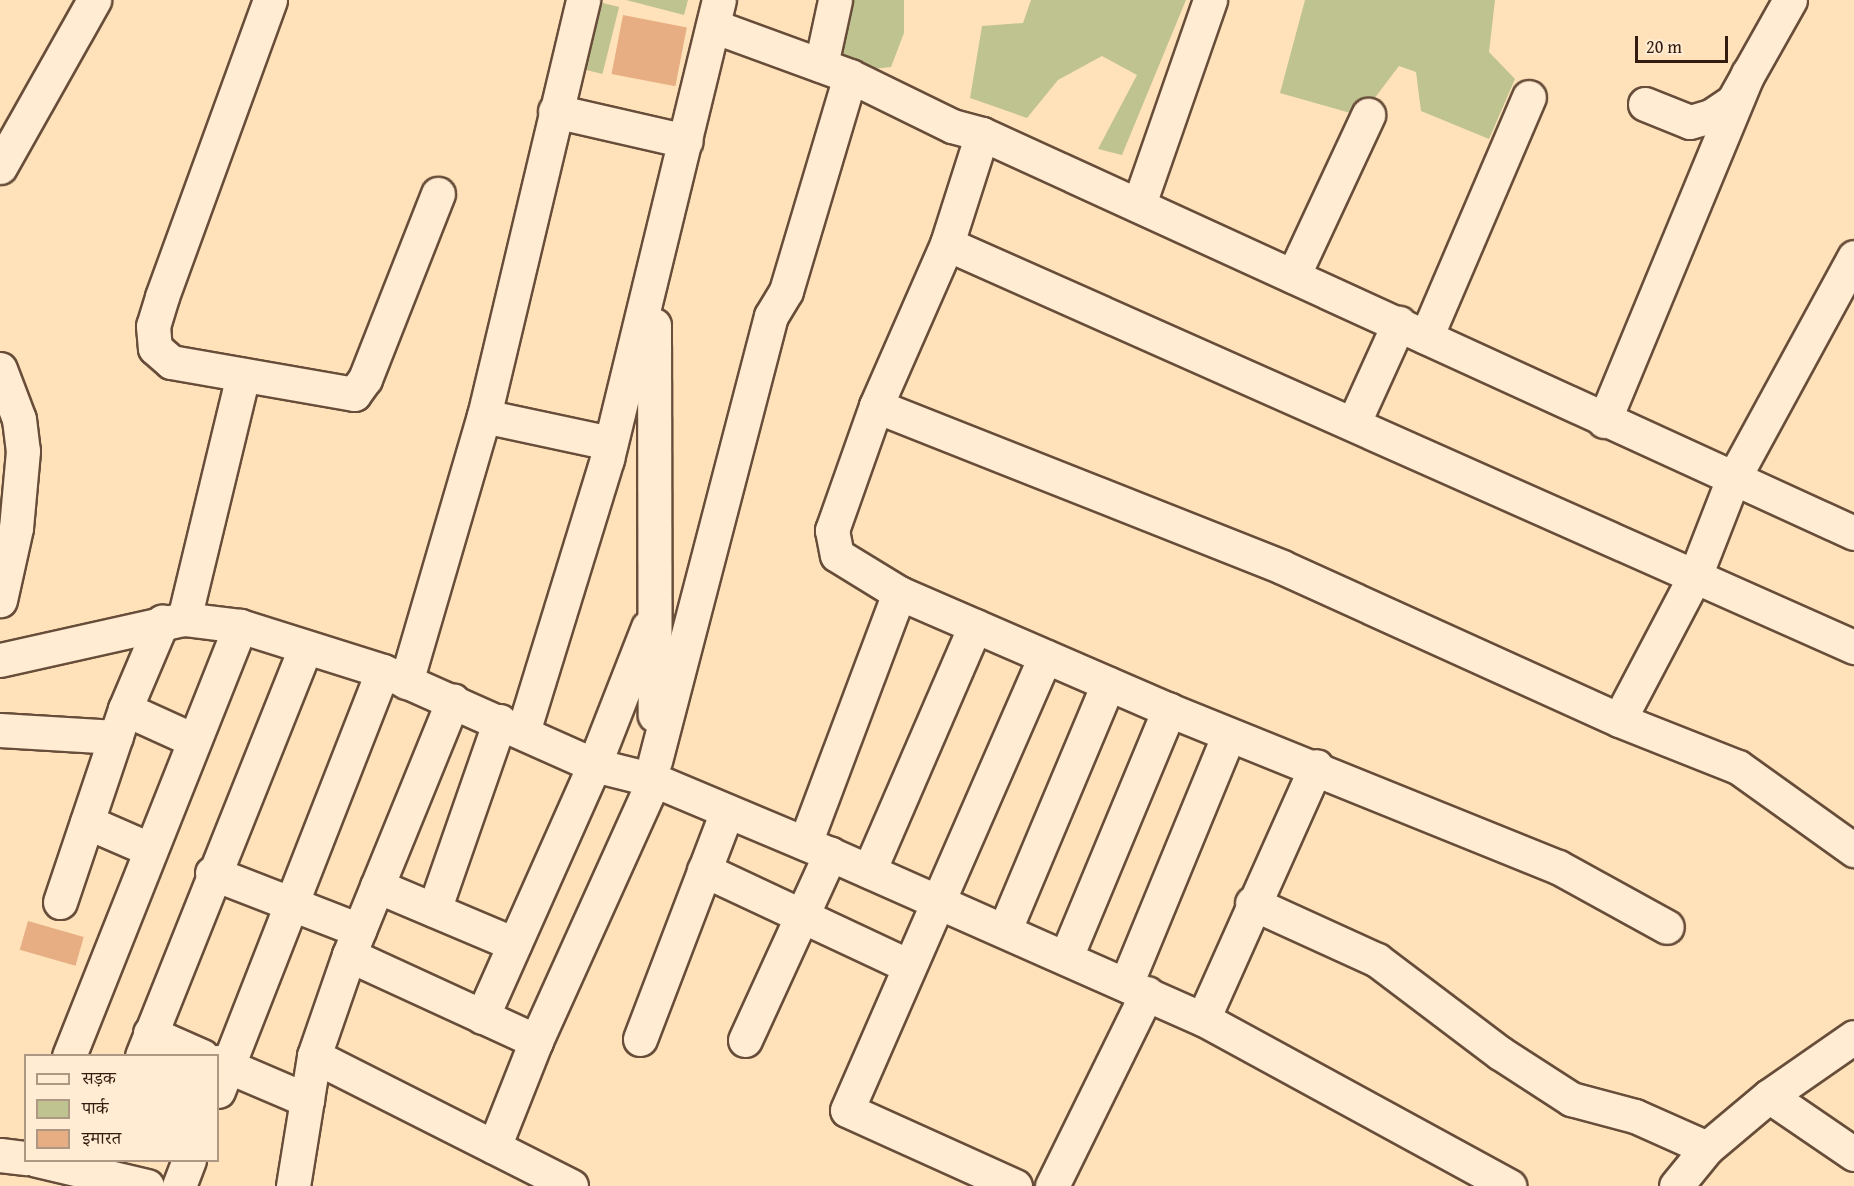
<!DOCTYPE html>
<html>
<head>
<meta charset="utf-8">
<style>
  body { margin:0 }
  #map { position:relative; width:1854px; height:1186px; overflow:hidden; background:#ffe2b9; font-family:"Gentium Book Plus","Noto Serif Devanagari",serif }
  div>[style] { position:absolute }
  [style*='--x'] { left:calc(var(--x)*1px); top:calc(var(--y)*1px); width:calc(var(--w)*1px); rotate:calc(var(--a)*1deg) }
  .green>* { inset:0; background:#bfc390; transform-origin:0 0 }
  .building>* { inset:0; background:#e7ad83; transform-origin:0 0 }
  .roads { filter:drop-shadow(2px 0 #674d3a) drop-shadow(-2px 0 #674d3a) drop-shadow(0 2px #674d3a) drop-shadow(0 -2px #674d3a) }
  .minor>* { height:33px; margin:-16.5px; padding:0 16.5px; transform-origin:16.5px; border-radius:16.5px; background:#ffecd2 }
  span { translate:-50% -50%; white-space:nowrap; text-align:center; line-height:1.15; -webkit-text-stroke:5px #ffecd2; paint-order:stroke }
  .legend { position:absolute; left:24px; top:1054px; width:195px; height:108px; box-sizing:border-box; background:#ffecd2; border:2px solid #ae9884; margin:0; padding:8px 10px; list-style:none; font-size:18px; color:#341b10 }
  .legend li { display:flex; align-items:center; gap:12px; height:30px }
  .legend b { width:30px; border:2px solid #ae9884 }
  .scale { position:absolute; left:1635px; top:36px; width:93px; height:27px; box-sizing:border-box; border:3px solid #341b10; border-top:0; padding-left:8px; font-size:18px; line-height:21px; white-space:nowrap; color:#341b10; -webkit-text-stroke:4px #ffecd2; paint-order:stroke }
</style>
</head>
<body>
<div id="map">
  <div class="green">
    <div style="left:591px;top:0;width:29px;height:69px;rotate:14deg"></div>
    <div style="clip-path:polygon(626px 0,688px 0,684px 15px)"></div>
    <div style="clip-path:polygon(830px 0,904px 0,904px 33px,891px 67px,854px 71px,825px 66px)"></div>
    <div style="clip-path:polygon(1031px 0,1186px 0,1122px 155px,1098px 149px,1137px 75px,1102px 56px,1058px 80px,1027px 118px,970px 98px,982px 26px,1023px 23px)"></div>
    <div style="clip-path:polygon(1305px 0,1495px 0,1489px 52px,1515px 79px,1489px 139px,1421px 111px,1416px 72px,1399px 66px,1361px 116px,1280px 93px)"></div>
  </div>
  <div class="building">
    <div style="left:623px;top:15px;width:65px;height:60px;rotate:11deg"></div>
    <div style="left:28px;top:921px;width:58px;height:30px;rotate:16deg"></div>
  </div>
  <div class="roads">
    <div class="minor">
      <div style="--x:270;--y:0;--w:316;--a:110"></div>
      <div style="--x:162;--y:297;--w:30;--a:107"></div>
      <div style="--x:153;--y:326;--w:22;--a:85"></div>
      <div style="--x:155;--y:348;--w:21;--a:41"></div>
      <div style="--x:171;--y:362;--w:186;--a:9.9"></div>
      <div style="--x:354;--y:394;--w:19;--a:-54"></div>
      <div style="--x:365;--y:379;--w:199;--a:-68.5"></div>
      <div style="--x:713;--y:26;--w:146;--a:20.1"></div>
      <div style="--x:850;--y:76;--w:114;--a:26.1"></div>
      <div style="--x:952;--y:126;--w:31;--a:15"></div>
      <div style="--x:982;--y:134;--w:959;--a:24.59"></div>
      <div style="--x:821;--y:65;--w:66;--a:-77.8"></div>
      <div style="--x:1645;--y:104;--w:48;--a:21.8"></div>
      <div style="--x:1690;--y:122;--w:22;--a:-16"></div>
      <div style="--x:1711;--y:116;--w:27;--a:-34"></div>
      <div style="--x:1733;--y:101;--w:116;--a:-60.6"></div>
      <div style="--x:555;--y:111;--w:134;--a:12.9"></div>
      <div style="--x:982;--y:134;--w:115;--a:107.7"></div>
      <div style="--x:947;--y:244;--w:177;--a:113.7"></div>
      <div style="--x:876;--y:406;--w:132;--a:109.5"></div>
      <div style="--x:832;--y:530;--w:25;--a:79"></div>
      <div style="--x:837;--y:555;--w:73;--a:31.5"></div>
      <div style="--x:899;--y:593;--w:294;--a:23.4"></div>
      <div style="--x:1169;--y:710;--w:419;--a:22"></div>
      <div style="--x:1558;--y:867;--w:124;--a:28.8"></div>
      <div style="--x:0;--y:167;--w:192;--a:-60.6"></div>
      <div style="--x:1139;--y:204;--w:216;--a:-70.8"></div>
      <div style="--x:947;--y:244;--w:993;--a:23.96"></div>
      <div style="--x:1293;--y:276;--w:178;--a:-65"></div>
      <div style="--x:654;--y:325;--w:390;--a:89.9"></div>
      <div style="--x:1426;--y:337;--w:261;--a:-66.8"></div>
      <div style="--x:0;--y:369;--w:53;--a:69.2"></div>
      <div style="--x:19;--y:419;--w:32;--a:83"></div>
      <div style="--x:23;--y:451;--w:77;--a:95.2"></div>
      <div style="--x:16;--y:528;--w:74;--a:102.5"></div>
      <div style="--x:876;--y:406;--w:437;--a:21.6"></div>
      <div style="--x:1282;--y:567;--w:370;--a:24.4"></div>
      <div style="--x:1619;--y:720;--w:128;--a:21.6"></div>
      <div style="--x:1738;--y:767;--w:143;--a:35.6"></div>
      <div style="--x:484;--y:416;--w:129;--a:12.1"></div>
      <div style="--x:1604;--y:421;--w:376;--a:-67.5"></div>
      <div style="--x:1354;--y:422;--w:109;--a:-65.6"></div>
      <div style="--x:184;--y:619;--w:251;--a:-76.4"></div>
      <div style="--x:0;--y:660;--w:189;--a:-12.6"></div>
      <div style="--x:184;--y:619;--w:56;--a:7.1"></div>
      <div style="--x:240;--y:626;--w:150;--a:17.5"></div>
      <div style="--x:383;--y:671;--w:231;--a:24"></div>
      <div style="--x:594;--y:765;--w:62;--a:14"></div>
      <div style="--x:654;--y:780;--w:191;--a:22.8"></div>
      <div style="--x:830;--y:854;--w:408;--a:23.9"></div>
      <div style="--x:1203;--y:1019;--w:349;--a:28.6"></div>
      <div style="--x:406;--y:682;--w:277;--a:-73.7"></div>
      <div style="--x:484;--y:416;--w:428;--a:-76.6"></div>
      <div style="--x:125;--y:709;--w:72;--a:24.4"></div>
      <div style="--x:1619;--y:720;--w:163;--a:-62.2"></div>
      <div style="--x:1695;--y:576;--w:102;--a:-68.7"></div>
      <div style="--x:1732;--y:481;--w:255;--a:-61.4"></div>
      <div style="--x:0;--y:730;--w:116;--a:3.5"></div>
      <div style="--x:523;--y:732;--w:286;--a:-72.9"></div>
      <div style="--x:607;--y:459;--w:472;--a:-76.3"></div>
      <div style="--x:655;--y:761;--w:460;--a:-75.4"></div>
      <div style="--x:771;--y:316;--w:29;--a:-59"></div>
      <div style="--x:786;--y:291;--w:224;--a:-73.4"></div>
      <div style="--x:87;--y:822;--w:68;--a:23.5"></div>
      <div style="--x:805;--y:843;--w:267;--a:-69.4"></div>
      <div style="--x:704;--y:870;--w:226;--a:25.1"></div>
      <div style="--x:869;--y:871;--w:267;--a:-66.6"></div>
      <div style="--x:212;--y:873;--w:158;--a:21.2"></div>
      <div style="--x:377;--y:886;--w:149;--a:22.9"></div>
      <div style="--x:60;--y:902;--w:204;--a:-71.4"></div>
      <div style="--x:125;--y:709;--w:95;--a:-67"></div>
      <div style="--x:1252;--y:903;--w:137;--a:24.5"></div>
      <div style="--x:1377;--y:960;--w:154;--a:37.1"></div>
      <div style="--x:1500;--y:1053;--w:85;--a:32.9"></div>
      <div style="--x:1571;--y:1099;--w:66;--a:14.9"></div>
      <div style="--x:1635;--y:1116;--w:79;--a:24"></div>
      <div style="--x:1707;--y:1148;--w:81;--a:-40"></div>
      <div style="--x:1769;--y:1096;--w:103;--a:-34.8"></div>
      <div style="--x:434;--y:910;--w:200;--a:-70.8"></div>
      <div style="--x:1005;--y:929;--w:266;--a:-67.2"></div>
      <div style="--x:349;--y:955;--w:206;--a:24.7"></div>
      <div style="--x:1066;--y:957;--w:268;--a:-67.4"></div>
      <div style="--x:1126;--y:984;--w:268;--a:-67.6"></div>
      <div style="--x:482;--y:1017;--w:276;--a:-66"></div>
      <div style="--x:594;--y:765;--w:148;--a:-68.6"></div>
      <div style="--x:1203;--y:1019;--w:277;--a:-65.9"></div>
      <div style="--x:150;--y:1033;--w:57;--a:23.9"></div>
      <div style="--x:640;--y:1039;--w:244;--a:-69.1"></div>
      <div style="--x:745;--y:1040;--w:205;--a:-65.4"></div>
      <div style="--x:69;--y:1056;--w:463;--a:-68.3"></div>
      <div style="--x:142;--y:1056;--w:438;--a:-68.2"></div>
      <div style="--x:314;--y:1056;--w:288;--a:26.8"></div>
      <div style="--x:218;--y:1062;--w:97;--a:23.1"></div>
      <div style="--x:218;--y:1091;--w:451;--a:-68.6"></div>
      <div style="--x:1769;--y:1096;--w:103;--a:34.3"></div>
      <div style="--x:494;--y:1147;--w:114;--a:-68.4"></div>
      <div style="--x:536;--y:1041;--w:286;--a:-65.7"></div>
      <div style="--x:0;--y:1155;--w:26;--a:7"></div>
      <div style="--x:37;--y:1160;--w:113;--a:13.3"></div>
      <div style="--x:179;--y:1186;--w:28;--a:-69"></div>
      <div style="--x:293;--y:1186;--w:132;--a:-80.8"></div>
      <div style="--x:314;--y:1056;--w:107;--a:-70.9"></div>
      <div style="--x:349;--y:955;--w:275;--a:-67.8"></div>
      <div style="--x:1015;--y:1186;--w:184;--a:-155.7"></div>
      <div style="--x:847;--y:1110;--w:495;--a:-66.4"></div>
      <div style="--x:1052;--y:1186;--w:215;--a:-63.8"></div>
      <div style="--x:1676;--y:1186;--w:49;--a:-50.8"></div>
    </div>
  </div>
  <ul class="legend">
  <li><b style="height:8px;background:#ffecd2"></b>सड़क</li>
  <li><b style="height:16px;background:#bfc390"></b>पार्क</li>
  <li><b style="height:16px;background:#e7ad83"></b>इमारत</li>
  </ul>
  <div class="scale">20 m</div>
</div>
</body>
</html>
